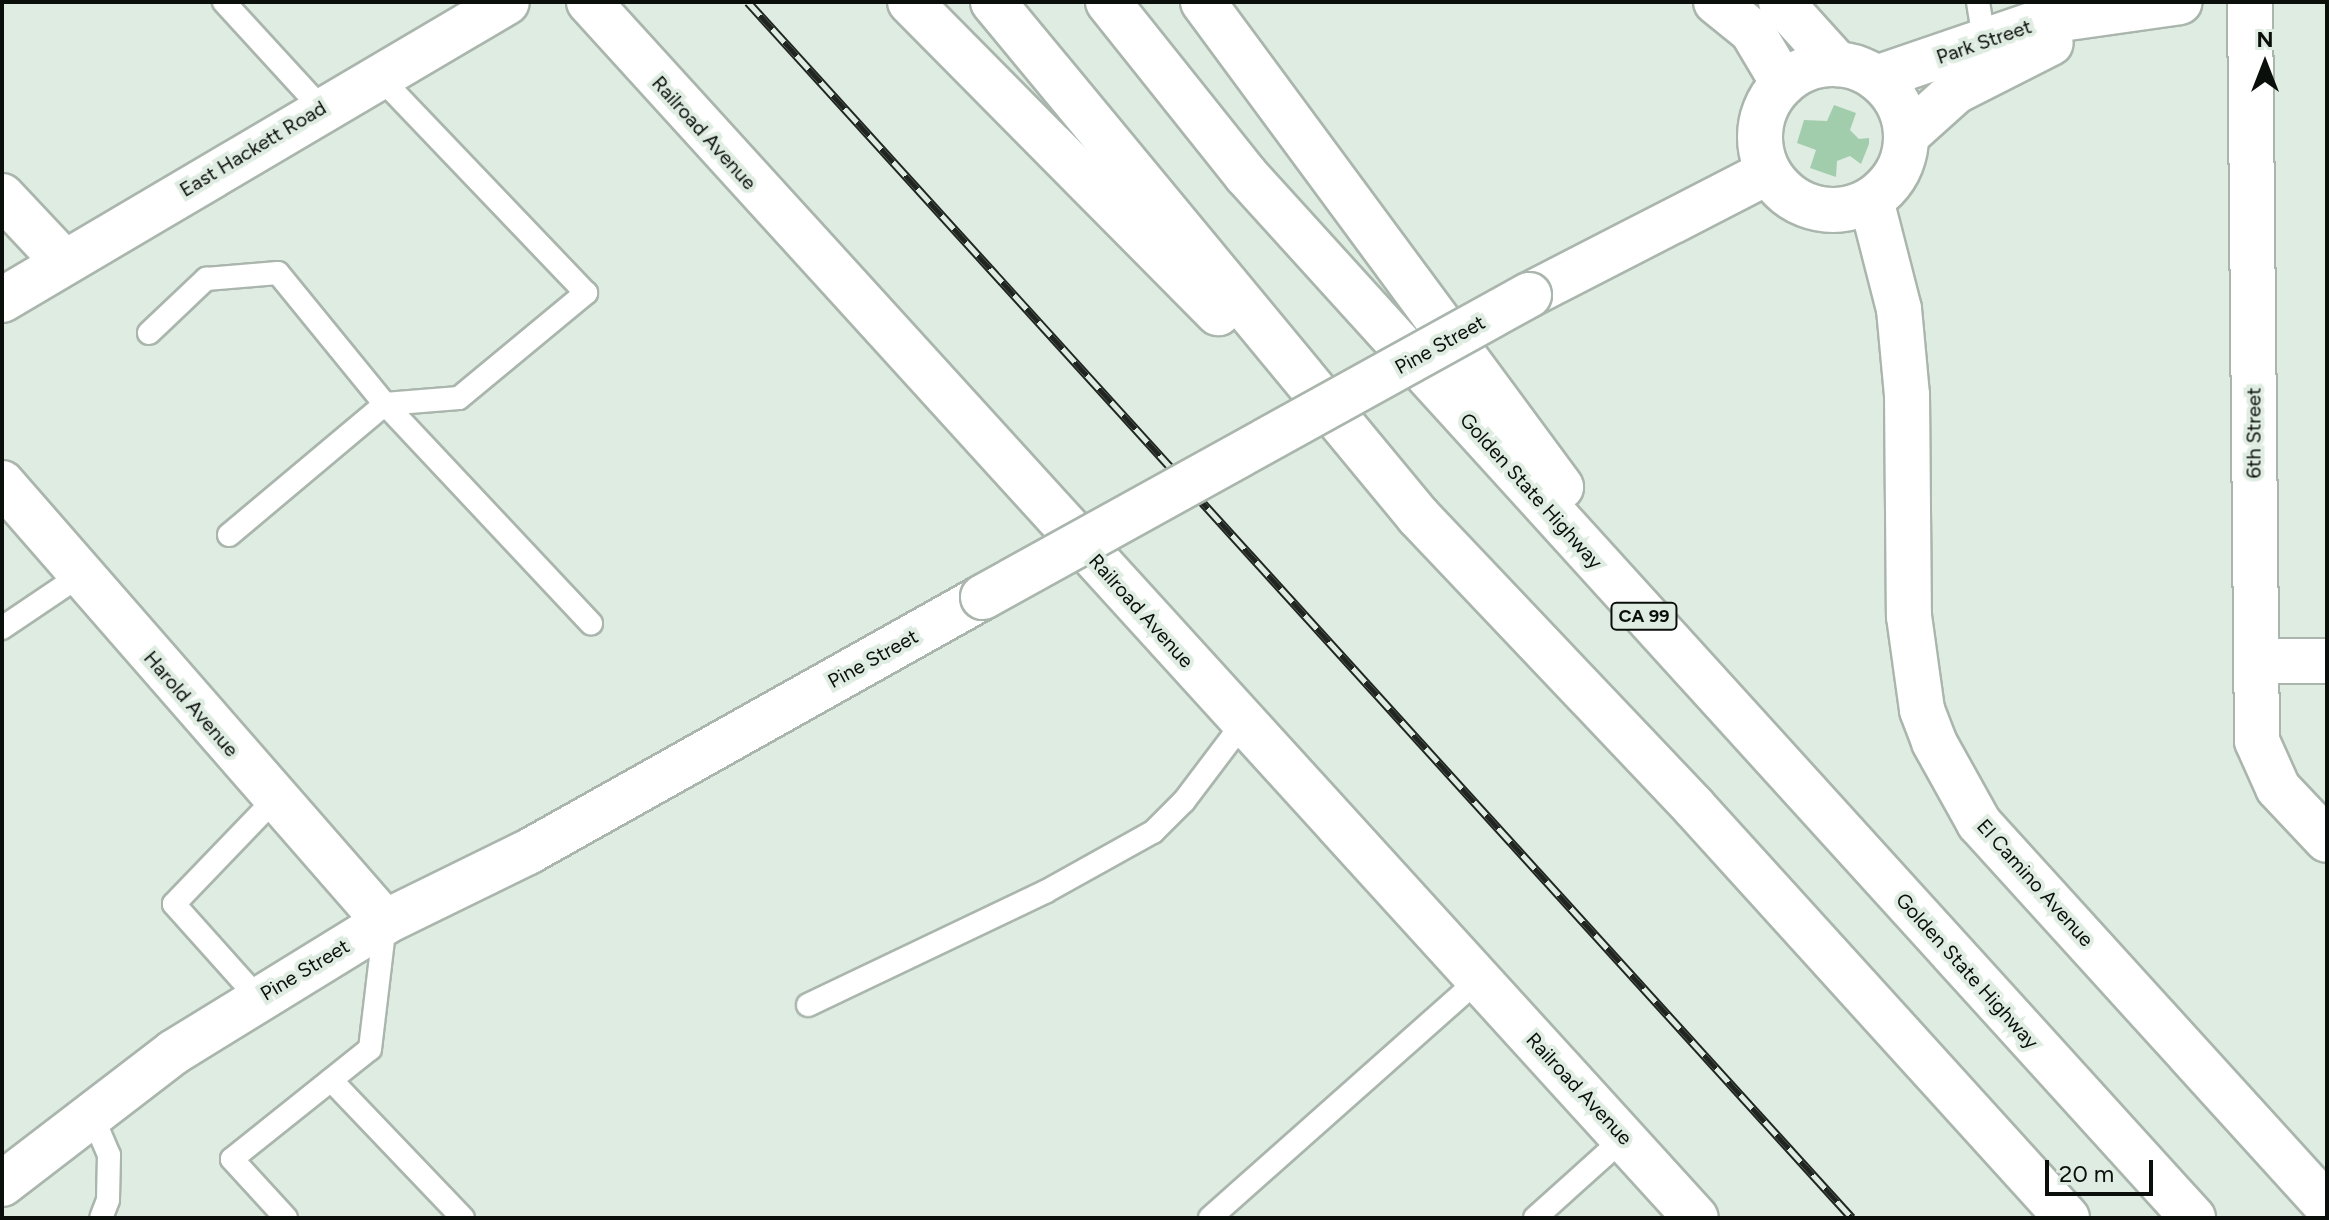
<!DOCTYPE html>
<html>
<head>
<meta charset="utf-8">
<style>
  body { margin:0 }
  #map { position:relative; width:2329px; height:1220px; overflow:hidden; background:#dfece1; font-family:Figtree,sans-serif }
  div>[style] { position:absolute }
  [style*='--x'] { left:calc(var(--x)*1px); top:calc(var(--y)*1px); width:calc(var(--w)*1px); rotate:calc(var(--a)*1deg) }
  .green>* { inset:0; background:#a2cdac }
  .roads { filter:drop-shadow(2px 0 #aab6ad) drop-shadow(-2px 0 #aab6ad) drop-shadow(0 2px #aab6ad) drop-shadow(0 -2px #aab6ad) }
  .lane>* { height:22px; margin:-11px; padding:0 11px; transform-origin:11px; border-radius:11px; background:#fff }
  .street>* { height:44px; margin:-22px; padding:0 22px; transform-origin:22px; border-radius:22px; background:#fff }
  .secondary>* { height:44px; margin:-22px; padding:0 22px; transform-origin:22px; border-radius:22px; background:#fff }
  .secondary>.ring { margin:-22px; padding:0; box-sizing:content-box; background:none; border:44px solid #fff; border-radius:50% }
  .highway>* { height:44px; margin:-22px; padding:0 22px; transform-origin:22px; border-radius:22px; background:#fff }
  .rail>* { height:9px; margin-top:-4.5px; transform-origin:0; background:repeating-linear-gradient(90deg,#dfece1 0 18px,#212622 0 36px); box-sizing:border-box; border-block:2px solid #212622 }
  .bridges { filter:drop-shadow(2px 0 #aab6ad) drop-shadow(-2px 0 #aab6ad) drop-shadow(0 2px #aab6ad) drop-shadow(0 -2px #aab6ad) }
  .secondary-bridge>* { height:44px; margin:-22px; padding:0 22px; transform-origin:22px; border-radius:22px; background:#fff }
  span { translate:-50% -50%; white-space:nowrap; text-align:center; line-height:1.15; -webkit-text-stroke:8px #dfece1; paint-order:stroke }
  .shield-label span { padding:2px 6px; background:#dfece1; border:2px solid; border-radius:6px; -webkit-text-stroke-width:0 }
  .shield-label { font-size:18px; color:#0b0f0c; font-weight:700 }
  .street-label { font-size:20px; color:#0b0f0c }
  .frame { position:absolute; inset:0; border:4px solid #0b0f0c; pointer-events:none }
  .north { position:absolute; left:2225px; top:24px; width:80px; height:80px; -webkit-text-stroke:6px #dfece1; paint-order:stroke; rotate:0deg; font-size:22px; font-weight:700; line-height:32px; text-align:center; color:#0b0f0c }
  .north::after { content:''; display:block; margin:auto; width:28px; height:36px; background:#0b0f0c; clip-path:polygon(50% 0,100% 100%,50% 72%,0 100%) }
  .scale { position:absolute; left:2045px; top:1160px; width:108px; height:36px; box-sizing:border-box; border:4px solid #0b0f0c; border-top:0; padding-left:10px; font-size:24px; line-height:28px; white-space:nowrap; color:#0b0f0c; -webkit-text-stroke:6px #dfece1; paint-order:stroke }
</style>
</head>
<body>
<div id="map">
  <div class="green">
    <div style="clip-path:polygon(1834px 105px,1856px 113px,1850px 130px,1859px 139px,1869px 138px,1869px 144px,1861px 164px,1850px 156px,1837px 161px,1836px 177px,1810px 168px,1816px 150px,1797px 143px,1804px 120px,1827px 121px)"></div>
  </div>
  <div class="roads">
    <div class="lane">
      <div style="--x:224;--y:2;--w:144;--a:47.5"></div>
      <div style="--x:1978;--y:2;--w:38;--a:81"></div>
      <div style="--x:149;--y:333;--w:79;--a:-43.5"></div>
      <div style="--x:206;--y:279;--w:72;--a:-4.8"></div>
      <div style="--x:278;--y:273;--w:169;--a:50.8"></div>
      <div style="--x:385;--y:404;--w:301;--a:46.8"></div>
      <div style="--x:229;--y:535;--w:204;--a:-40"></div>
      <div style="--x:385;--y:404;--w:74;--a:-4.6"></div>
      <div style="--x:459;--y:398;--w:165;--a:-39.6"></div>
      <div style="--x:586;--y:293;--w:301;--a:-133.7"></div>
      <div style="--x:2;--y:628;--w:93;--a:-34"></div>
      <div style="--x:258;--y:998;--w:126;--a:-131.8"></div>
      <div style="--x:174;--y:904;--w:144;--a:-46.1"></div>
      <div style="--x:808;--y:1005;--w:263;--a:-25.5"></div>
      <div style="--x:1045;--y:892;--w:124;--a:-29.1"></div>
      <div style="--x:1153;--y:832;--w:44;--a:-45"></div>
      <div style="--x:1184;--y:801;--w:98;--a:-52.9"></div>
      <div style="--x:331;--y:1080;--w:191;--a:46.3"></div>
      <div style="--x:91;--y:1113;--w:46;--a:66.8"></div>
      <div style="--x:109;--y:1155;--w:45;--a:91.3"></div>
      <div style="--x:108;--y:1200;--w:19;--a:111"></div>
      <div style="--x:286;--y:1218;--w:80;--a:-132.5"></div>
      <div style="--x:232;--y:1159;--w:176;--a:-38.6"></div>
      <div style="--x:370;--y:1049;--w:127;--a:-83.2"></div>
      <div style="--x:1210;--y:1218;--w:358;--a:-41.6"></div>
      <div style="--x:1535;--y:1218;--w:120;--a:-42"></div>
    </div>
    <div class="street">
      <div style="--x:589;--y:2;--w:1644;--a:47.69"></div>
      <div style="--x:2250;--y:2;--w:739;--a:89.46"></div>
      <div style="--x:2257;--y:741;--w:51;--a:65.9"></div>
      <div style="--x:2278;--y:788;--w:71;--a:46.7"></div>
      <div style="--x:1876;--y:78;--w:173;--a:-18.9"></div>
      <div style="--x:2040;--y:22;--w:141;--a:-8.1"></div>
      <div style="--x:1906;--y:136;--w:67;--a:-42"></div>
      <div style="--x:1956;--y:91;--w:106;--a:-26.8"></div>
      <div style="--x:2;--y:196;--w:91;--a:46.8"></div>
      <div style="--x:2;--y:300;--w:586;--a:-30.54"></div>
      <div style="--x:2;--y:483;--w:583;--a:48.9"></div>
      <div style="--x:2256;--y:661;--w:71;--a:0"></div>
    </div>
    <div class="secondary">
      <div style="--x:1716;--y:2;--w:46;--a:38.9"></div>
      <div style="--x:1752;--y:31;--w:61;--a:59.2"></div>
      <div style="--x:1781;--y:2;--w:84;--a:47.9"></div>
      <div class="ring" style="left:1760px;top:64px;width:102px;height:102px"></div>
      <div style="--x:1871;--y:200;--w:113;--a:75.6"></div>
      <div style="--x:1899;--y:309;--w:86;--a:84.7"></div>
      <div style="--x:1907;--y:395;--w:221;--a:89.5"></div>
      <div style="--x:1909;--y:616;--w:95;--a:82.1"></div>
      <div style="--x:1922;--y:710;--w:34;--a:69"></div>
      <div style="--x:1934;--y:742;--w:93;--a:60.9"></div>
      <div style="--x:1979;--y:823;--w:517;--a:47.74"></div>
      <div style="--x:1529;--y:295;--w:269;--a:-27.2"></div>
      <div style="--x:2;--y:1184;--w:217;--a:-37.5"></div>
      <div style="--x:174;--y:1052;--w:248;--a:-31.6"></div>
      <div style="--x:385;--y:922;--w:159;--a:-26.1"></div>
      <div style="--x:528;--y:852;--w:522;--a:-29.27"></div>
    </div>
    <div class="highway">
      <div style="--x:910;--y:2;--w:438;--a:45.3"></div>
      <div style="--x:993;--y:2;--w:667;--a:50.41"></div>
      <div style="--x:1418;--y:516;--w:401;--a:46.5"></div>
      <div style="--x:1694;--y:807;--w:555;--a:47.77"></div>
      <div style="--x:1108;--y:2;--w:221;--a:51.4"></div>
      <div style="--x:1246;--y:175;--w:1409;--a:47.76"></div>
      <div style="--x:1203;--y:2;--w:603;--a:53.57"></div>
    </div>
  </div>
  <div class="rail">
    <div style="--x:748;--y:2;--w:1642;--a:47.76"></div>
  </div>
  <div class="bridges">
    <div class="secondary-bridge">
      <div style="--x:983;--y:597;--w:624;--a:-28.95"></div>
    </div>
  </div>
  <div class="shield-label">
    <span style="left:1644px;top:616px">CA 99</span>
  </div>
  <div class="street-label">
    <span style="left:1984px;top:42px;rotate:-19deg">Park Street</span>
    <span style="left:704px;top:133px;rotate:48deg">Railroad Avenue</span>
    <span style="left:253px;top:149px;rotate:-31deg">East Hackett Road</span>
    <span style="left:1440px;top:345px;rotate:-29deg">Pine Street</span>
    <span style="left:2254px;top:433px;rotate:-90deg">6th Street</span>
    <span style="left:1531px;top:491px;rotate:48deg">Golden State Highway</span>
    <span style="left:1141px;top:611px;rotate:48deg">Railroad Avenue</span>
    <span style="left:873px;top:659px;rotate:-29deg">Pine Street</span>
    <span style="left:191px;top:704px;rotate:49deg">Harold Avenue</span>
    <span style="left:2035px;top:883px;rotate:48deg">El Camino Avenue</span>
    <span style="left:305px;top:970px;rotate:-31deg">Pine Street</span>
    <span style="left:1967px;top:971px;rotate:48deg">Golden State Highway</span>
    <span style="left:1579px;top:1089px;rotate:47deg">Railroad Avenue</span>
  </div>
  <div class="frame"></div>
  <div class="north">N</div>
  <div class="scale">20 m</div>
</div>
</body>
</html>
